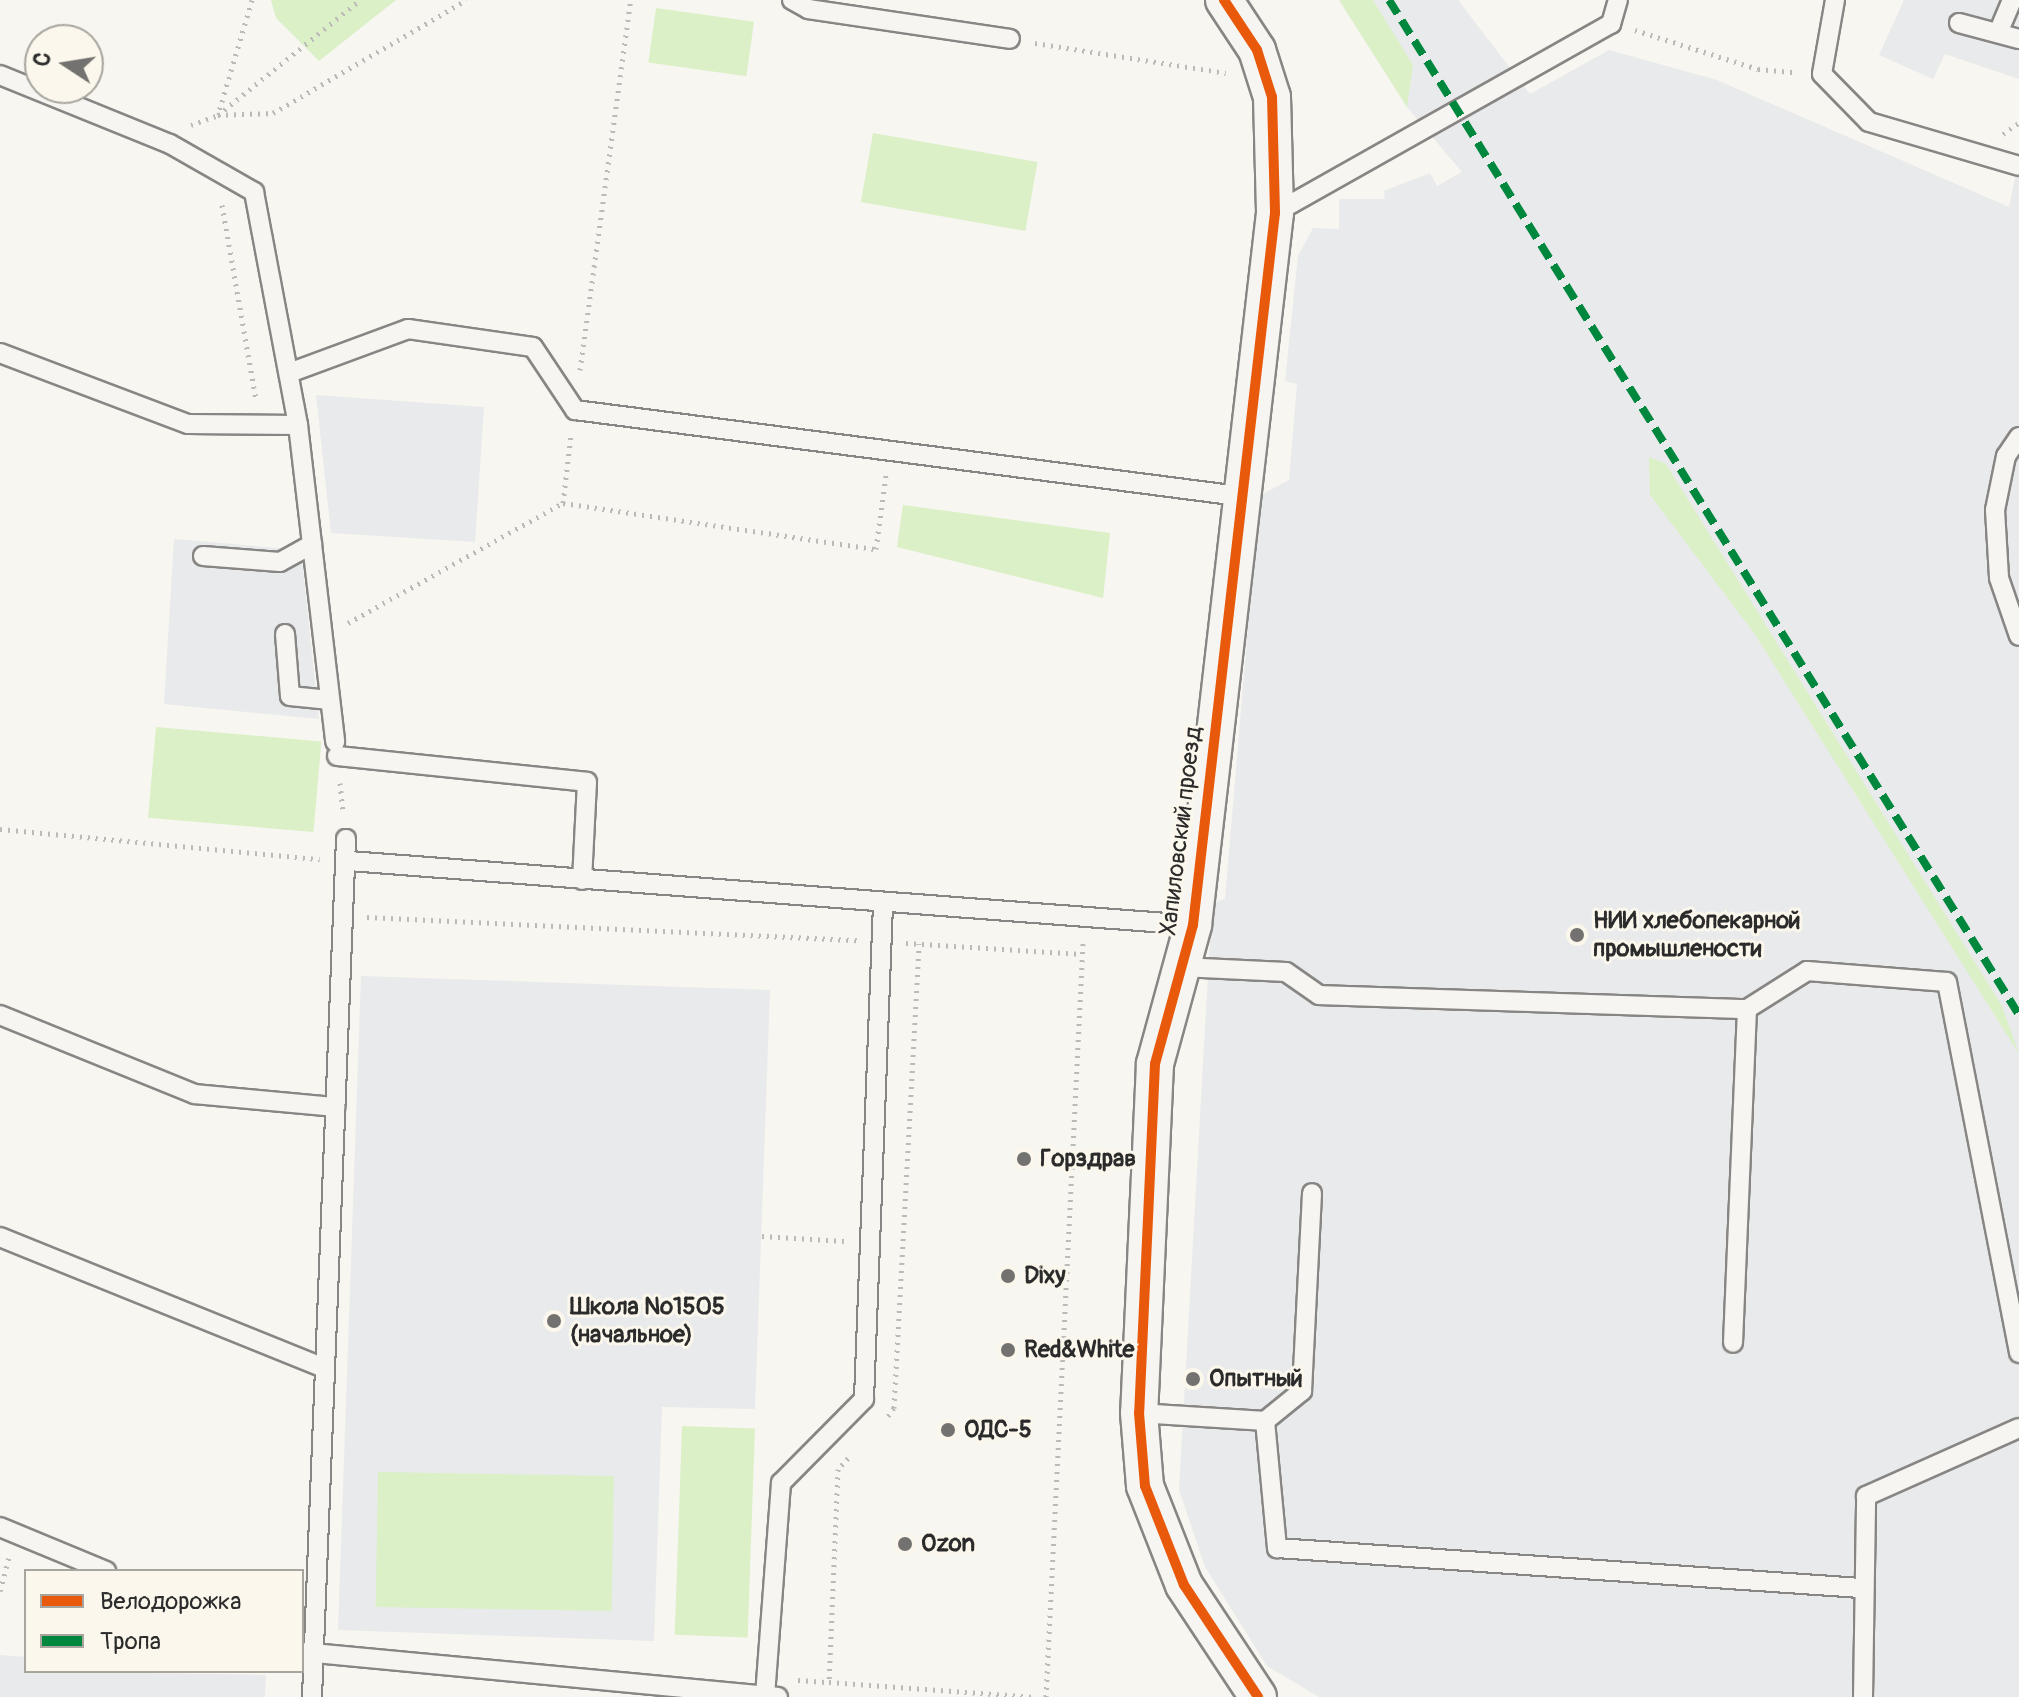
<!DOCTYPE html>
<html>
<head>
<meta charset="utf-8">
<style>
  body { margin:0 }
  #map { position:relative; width:2019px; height:1697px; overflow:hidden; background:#f8f6f0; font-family:Pangolin,sans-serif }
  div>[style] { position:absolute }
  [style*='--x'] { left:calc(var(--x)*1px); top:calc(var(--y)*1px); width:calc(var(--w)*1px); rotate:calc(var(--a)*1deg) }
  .built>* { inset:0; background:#e9eaeb }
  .green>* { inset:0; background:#dbf0c7; transform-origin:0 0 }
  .path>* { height:5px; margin-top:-2.5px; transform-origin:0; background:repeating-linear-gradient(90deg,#bcbab8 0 2px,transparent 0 8px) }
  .roads { filter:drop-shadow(2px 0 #878684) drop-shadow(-2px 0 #878684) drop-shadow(0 2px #878684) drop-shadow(0 -2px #878684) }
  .service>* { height:18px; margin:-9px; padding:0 9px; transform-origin:9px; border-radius:9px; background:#f6f5f1 }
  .minor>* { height:36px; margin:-18px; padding:0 18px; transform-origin:18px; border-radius:18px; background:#f6f5f1 }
  .quiet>* { height:8px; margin-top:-4px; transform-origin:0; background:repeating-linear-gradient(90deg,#00873e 0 16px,transparent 0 24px) }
  .cycleway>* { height:10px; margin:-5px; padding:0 5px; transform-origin:5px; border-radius:5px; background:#e8590c }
  .dots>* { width:22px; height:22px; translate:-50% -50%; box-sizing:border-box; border:4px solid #fbf7ec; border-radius:50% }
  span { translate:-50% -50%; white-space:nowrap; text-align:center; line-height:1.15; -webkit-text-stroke:6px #fbf7ec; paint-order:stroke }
  .street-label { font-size:24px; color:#2b2b2b }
  .poi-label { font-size:24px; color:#2b2b2b; font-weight:700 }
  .left { translate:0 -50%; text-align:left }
  .legend { position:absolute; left:24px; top:1569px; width:280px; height:104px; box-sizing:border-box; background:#fbf7ec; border:2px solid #a8a59f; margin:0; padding:10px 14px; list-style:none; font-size:24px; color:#2b2b2b }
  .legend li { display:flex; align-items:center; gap:16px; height:40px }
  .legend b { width:40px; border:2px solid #a8a59f }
  .north { position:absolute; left:24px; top:24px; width:80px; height:80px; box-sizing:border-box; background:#fbf7ec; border:2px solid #a8a59f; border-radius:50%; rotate:282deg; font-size:22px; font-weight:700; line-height:32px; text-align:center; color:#2b2b2b }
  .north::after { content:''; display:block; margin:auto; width:28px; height:36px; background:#737270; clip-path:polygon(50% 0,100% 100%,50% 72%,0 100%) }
</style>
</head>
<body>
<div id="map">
  <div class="built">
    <div style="clip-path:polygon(1339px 0,1458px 0,1530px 94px,1609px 50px,1717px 80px,2009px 207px,2019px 159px,2019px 1697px,1319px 1697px,1267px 1666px,1205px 1567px,1179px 1490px,1212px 903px,1225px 899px,1259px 496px,1289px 480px,1297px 384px,1285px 381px,1298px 256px,1313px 228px,1339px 229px,1339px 199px,1385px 199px,1384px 191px,1430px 173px,1437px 186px,1462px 172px,1407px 107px)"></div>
    <div style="clip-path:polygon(1904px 0,2019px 0,2019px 79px,1945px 54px,1933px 79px,1879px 55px)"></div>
    <div style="clip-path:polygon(316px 395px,484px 407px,475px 542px,331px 533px)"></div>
    <div style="clip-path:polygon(174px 539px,301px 550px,319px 719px,164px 704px)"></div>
    <div style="clip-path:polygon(361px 976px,770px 990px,755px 1409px,662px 1407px,654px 1641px,338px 1630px)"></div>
    <div style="clip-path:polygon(0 1655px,26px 1657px,26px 1671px,266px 1675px,265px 1697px,0 1697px)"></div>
  </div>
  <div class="green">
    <div style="clip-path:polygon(271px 0,396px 0,319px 61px,276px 18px)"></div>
    <div style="clip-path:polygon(1339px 0,1373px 0,1413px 65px,1407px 107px)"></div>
    <div style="left:656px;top:8px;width:99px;height:55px;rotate:8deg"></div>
    <div style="left:873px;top:133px;width:167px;height:70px;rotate:10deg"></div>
    <div style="clip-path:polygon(1649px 457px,1666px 464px,2002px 1006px,2019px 1054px,1754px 633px,1650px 495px)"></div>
    <div style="clip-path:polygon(903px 505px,1110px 533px,1103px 598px,897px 547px)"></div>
    <div style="left:156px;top:727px;width:166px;height:91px;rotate:5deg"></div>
    <div style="left:682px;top:1426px;width:73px;height:209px;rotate:2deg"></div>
    <div style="left:378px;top:1472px;width:236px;height:135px;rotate:1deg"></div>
  </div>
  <div class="path">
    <div style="--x:252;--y:0;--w:120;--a:106.5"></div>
    <div style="--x:218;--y:115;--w:55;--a:-2.1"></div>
    <div style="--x:273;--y:113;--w:224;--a:-30.3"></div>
    <div style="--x:1635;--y:30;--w:129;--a:17.6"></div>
    <div style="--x:1758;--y:69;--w:37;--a:5"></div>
    <div style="--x:1035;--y:43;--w:193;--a:8.9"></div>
    <div style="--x:191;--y:125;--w:29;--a:-20"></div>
    <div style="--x:218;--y:115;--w:183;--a:-39"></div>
    <div style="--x:2003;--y:134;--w:19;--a:-35"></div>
    <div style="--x:222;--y:205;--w:198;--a:80.1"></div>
    <div style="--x:580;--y:370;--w:373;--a:-82.2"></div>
    <div style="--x:563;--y:503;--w:316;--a:8.4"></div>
    <div style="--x:876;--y:549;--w:75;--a:-82.3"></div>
    <div style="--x:348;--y:623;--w:246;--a:-29.2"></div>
    <div style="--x:563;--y:503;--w:68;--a:-83.3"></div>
    <div style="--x:340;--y:783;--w:30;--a:84"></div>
    <div style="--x:0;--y:829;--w:321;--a:5.4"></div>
    <div style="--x:367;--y:917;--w:491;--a:2.7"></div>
    <div style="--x:906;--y:943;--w:176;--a:3.6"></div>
    <div style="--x:762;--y:1236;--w:82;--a:3.5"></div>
    <div style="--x:888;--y:1416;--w:10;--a:-53"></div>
    <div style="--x:894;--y:1408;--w:465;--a:-86.9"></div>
    <div style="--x:848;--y:1458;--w:15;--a:132"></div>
    <div style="--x:838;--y:1469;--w:213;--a:92.4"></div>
    <div style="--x:829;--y:1682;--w:206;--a:4.2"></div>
    <div style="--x:0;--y:1591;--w:34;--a:-75"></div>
    <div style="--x:798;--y:1680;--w:31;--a:4"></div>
    <div style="--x:1046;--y:1697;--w:755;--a:-87.19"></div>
  </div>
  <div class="roads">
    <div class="service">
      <div style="--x:792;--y:0;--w:18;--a:29"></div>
      <div style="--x:808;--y:9;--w:204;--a:8.4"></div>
      <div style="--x:1835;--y:0;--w:75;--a:100"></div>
      <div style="--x:1822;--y:74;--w:67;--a:45.6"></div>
      <div style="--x:1869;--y:122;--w:156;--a:16.3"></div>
      <div style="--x:1959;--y:23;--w:62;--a:14.9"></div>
      <div style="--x:1998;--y:33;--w:36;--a:-67"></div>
      <div style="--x:0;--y:75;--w:183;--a:22.1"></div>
      <div style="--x:170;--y:144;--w:97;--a:29.7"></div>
      <div style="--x:254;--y:192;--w:237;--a:79.3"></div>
      <div style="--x:298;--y:425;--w:319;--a:83.3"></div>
      <div style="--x:1275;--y:213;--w:386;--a:-29.4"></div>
      <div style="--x:1611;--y:24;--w:25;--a:-74"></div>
      <div style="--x:0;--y:353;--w:201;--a:20.7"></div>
      <div style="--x:188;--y:424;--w:110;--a:0.5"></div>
      <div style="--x:289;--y:373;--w:127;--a:-20.3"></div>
      <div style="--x:408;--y:329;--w:126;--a:8.2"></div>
      <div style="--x:533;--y:347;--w:76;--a:56.3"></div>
      <div style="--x:575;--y:410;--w:670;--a:7.38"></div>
      <div style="--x:2019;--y:437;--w:23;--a:124"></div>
      <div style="--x:2006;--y:456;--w:55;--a:101.5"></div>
      <div style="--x:1995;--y:510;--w:68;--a:86.6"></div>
      <div style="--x:1999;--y:578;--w:61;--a:71"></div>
      <div style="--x:203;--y:556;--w:77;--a:4.5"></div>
      <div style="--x:280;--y:562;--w:37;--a:-29"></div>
      <div style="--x:285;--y:634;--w:62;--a:85.4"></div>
      <div style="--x:290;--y:696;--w:40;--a:5.7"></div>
      <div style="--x:337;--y:756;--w:251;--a:5.9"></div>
      <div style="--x:587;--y:782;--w:98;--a:92.9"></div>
      <div style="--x:349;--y:861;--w:846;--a:4.34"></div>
      <div style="--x:1181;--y:967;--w:105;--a:2.7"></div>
      <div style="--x:1286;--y:972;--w:40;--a:34.9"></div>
      <div style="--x:1319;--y:995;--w:428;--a:1.9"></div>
      <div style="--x:1747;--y:1009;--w:334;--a:92.4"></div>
      <div style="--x:1747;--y:1009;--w:71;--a:-32.3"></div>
      <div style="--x:1807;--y:971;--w:140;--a:4.5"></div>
      <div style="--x:1947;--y:982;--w:378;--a:79"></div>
      <div style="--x:0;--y:1015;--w:210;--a:22.1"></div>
      <div style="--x:195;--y:1094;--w:141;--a:5.3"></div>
      <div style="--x:0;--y:1237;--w:349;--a:22"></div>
      <div style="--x:1139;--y:1413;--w:126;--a:3.6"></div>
      <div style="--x:1265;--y:1421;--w:128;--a:84.6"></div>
      <div style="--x:1277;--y:1548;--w:584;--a:3.92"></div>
      <div style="--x:1265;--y:1421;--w:48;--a:-39"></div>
      <div style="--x:1302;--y:1391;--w:198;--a:-87.1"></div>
      <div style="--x:0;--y:1527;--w:115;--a:22.5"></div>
      <div style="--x:303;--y:1652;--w:477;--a:5.4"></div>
      <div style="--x:765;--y:1696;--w:214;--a:-85.7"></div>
      <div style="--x:781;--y:1483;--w:118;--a:-45.3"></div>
      <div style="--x:864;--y:1399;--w:496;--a:-87.8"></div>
      <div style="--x:312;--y:1697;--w:859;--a:-87.73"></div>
      <div style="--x:1863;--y:1697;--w:201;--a:-89.1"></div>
      <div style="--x:1866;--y:1496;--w:167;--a:-24"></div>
    </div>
    <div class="minor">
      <div style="--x:1224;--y:0;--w:60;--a:56.6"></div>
      <div style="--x:1257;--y:50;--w:49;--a:72.3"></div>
      <div style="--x:1272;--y:97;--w:116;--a:88.5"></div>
      <div style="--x:1275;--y:213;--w:717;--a:96.57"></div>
      <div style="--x:1193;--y:925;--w:144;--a:105.3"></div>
      <div style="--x:1155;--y:1064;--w:349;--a:92.6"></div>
      <div style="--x:1139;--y:1413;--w:73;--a:85.3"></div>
      <div style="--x:1145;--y:1486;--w:106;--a:68.5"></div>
      <div style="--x:1184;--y:1585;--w:134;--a:56.5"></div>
    </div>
  </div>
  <div class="quiet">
    <div style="--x:1389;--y:0;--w:1195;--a:58.17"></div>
  </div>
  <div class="cycleway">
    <div style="--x:1224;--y:0;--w:60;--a:56.6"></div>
    <div style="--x:1257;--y:50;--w:49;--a:72.3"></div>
    <div style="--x:1272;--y:97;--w:116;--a:88.5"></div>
    <div style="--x:1275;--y:213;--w:717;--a:96.57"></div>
    <div style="--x:1193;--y:925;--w:144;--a:105.3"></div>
    <div style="--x:1155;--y:1064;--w:349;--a:92.6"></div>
    <div style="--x:1139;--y:1413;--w:73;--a:85.3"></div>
    <div style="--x:1145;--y:1486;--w:106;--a:68.5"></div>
    <div style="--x:1184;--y:1585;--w:134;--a:56.5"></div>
  </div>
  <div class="dots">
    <div style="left:1577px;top:935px;background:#737270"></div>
    <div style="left:1024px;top:1159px;background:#737270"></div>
    <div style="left:1008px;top:1276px;background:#737270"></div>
    <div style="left:554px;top:1321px;background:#737270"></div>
    <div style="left:1008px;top:1350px;background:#737270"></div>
    <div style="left:1193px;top:1379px;background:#737270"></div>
    <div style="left:948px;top:1430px;background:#737270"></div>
    <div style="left:905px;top:1544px;background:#737270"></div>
  </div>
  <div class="street-label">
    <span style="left:1181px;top:831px;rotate:-83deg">Хапиловский проезд</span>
  </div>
  <div class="poi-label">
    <span class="left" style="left:1593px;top:935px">НИИ хлебопекарной<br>промышлености</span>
    <span class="left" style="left:1040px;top:1159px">Горздрав</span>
    <span class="left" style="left:1024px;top:1276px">Dixy</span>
    <span class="left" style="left:570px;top:1321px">Школа №1505<br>(начальное)</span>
    <span class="left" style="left:1024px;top:1350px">Red&amp;White</span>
    <span class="left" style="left:1209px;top:1379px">Опытный</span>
    <span class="left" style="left:964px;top:1430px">ОДС-5</span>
    <span class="left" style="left:921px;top:1544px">Ozon</span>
  </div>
  <ul class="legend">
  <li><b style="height:10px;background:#e8590c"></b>Велодорожка</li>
  <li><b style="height:10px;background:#00873e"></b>Тропа</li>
  </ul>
  <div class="north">С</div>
</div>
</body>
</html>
